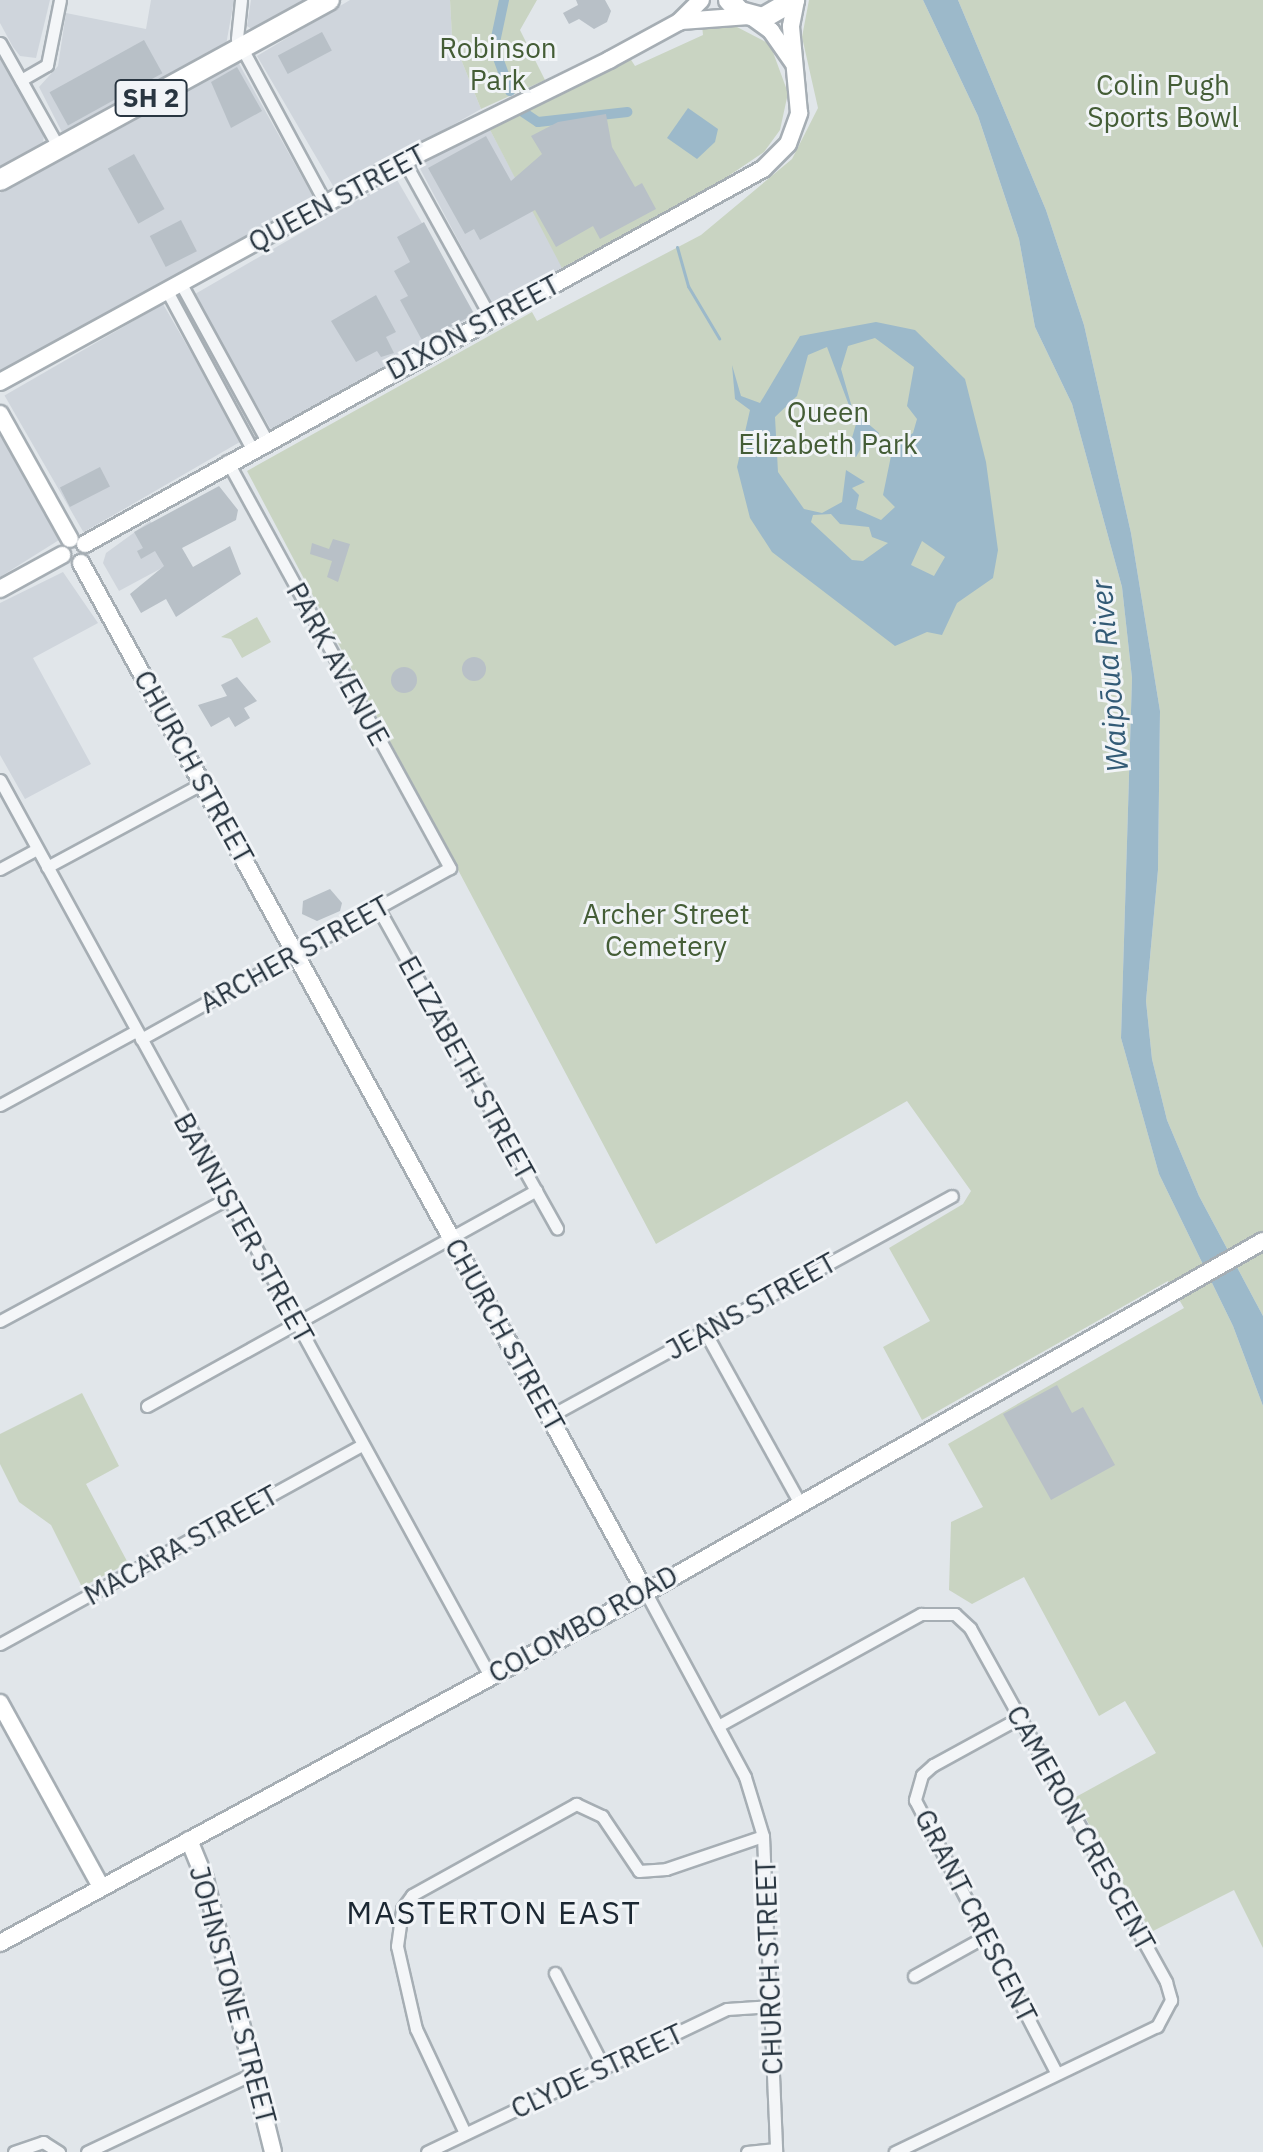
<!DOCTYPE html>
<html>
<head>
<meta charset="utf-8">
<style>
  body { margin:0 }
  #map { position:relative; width:1263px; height:2152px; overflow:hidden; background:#e1e6ea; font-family:"IBM Plex Sans",sans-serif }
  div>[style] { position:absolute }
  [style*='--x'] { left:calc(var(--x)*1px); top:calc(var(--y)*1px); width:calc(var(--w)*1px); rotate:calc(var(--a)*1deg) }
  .built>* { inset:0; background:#cfd5dc; transform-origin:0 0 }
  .green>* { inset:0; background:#c9d4c2 }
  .water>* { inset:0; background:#9cb9ca }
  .stream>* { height:3px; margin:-1.5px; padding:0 1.5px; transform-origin:1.5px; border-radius:1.5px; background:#9cb9ca }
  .canal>* { height:10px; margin:-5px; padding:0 5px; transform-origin:5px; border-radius:5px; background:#9cb9ca }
  .building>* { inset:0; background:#b8c0c7; transform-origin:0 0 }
  .round { border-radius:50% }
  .roads { filter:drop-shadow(2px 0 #a6aeb4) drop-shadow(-2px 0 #a6aeb4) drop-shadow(0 2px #a6aeb4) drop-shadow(0 -2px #a6aeb4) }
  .street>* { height:11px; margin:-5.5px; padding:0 5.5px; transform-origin:5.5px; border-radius:5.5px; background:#f4f6f8 }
  .secondary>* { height:16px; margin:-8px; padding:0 8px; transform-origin:8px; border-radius:8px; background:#fff }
  .highway>* { height:20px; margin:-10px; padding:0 10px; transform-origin:10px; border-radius:10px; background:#fff }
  span { translate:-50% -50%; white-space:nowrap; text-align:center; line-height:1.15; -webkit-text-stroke:6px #f1f4f7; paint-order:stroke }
  .shield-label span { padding:2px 6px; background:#f1f4f7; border:2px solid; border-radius:6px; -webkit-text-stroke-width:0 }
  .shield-label { font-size:26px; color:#293641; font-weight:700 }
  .park-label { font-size:28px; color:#445d36 }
  .street-label { font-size:28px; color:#293641 }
  .water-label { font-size:30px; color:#335b76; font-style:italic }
  .quarter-label { font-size:32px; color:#1b2732; letter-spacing:2px }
</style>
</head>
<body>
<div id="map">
  <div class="built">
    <div style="clip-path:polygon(0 0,50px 0,36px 58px,20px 56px,13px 47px,0 23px)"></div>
    <div style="clip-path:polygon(151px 0,234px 0,226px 45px,64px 136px,39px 87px,58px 66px,66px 13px,146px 29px)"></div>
    <div style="clip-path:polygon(251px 0,311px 0,253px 30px,247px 26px)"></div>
    <div style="clip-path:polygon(350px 0,450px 0,452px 37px,481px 109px,336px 191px,257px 56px)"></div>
    <div style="clip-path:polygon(0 59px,44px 135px,43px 143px,0 167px)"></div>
    <div style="clip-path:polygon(238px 62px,316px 202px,0 373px,0 193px)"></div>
    <div style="left:489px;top:128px;width:158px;height:80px;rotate:62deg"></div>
    <div style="left:396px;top:178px;width:158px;height:234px;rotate:60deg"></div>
    <div style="left:163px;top:304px;width:158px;height:183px;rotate:60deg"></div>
    <div style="clip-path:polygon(0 432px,59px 540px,0 577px)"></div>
    <div style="clip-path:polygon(150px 521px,186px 555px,119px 591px,103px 563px,106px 553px)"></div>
    <div style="clip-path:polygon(63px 572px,98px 623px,33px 658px,91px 764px,25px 799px,0 755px,0 603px)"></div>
  </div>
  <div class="green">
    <div style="clip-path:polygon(450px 0,537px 0,520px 30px,545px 80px,481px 109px,452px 37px)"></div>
    <div style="clip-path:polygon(809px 0,923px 0,978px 116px,1019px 239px,1035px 327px,1072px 404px,1122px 587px,1132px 678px,1121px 1038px,1159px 1174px,1233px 1326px,1263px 1406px,1263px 1948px,1234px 1890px,1151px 1932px,1074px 1798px,1156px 1753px,1125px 1701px,1099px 1716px,1024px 1577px,972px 1604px,949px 1590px,951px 1522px,983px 1507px,948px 1444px,1184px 1308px,1168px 1281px,922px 1420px,883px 1347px,930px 1321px,889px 1248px,963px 1204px,971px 1191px,907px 1101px,656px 1244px,247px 471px,532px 312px,537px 321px,701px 235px,792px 159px,818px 108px,802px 37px)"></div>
    <div style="clip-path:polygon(958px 0,1263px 0,1263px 1316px,1199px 1196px,1167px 1120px,1152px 1059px,1146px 1001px,1158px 870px,1160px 711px,1131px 533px,1084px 325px,1046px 210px)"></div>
    <div style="clip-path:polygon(702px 25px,737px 27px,770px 44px,788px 93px,780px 130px,764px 152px,718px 183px,562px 268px,489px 128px,628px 55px,635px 66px,703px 35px)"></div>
    <div style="clip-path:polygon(257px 617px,271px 642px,242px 658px,231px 639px,221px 637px)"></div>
    <div style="clip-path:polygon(82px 1393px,119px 1466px,86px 1484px,128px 1563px,82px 1587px,51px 1525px,19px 1502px,0 1464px,0 1434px)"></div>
  </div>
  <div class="water">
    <div style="clip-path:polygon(923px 0,958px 0,1046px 210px,1084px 325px,1131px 533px,1160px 711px,1158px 870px,1146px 1001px,1152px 1059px,1167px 1120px,1199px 1196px,1263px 1316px,1263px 1406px,1233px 1326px,1159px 1174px,1121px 1038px,1132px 678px,1122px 587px,1072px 404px,1035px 327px,1019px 239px,978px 116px)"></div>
    <div style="clip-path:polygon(688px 108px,718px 129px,715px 142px,697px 159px,667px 138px)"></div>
    <div style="clip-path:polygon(evenodd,876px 322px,915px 330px,965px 379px,986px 462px,998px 550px,993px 578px,957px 603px,942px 635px,927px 632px,895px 646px,772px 552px,750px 518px,737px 467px,750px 410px,735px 399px,732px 365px,741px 396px,760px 403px,800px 336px,876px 322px,875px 338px,914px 367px,907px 406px,917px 419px,913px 433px,895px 445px,884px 440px,881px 445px,892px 451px,883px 495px,895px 507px,881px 520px,856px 509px,859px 495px,852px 488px,865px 482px,846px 470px,842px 502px,822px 513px,804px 509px,778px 472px,775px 417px,797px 396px,808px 355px,827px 347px,856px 424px,847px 455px,856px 457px,864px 443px,875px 444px,879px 433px,853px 411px,841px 369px,848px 346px,875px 338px,876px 322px,831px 514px,840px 524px,869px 527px,872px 537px,888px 543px,863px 561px,852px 560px,811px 522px,813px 515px,831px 514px,876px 322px,922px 541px,945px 557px,934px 576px,911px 565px,922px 541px)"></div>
  </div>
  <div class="stream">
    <div style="--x:677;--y:247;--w:41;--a:74.2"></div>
    <div style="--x:688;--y:286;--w:61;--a:59.2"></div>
  </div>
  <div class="canal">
    <div style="--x:504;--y:0;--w:48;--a:102"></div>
    <div style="--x:494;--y:47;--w:47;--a:70"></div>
    <div style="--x:523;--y:112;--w:18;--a:34"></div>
    <div style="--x:538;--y:122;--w:90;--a:-6.4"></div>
  </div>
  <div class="building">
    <div style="clip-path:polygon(576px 0,605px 0,611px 11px,607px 22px,594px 29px,579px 19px,569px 24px,563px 13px,578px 5px)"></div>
    <div style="left:322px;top:32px;width:21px;height:50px;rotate:62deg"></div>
    <div style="left:144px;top:40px;width:38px;height:108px;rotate:61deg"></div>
    <div style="clip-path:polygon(237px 67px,262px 111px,231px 128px,211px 82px)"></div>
    <div style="clip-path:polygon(606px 114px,612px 147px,635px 187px,642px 183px,656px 209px,600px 239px,593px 226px,556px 247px,535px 210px,480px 240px,474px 229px,465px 234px,428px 168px,486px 136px,511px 181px,542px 154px,531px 136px,558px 122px)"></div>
    <div style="left:134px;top:154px;width:63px;height:30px;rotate:61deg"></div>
    <div style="left:181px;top:220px;width:35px;height:35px;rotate:63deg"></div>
    <div style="clip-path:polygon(424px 222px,474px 314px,423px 342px,400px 300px,408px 296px,394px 271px,410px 262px,397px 237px)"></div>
    <div style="clip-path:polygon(376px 295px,396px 332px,386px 337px,394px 353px,381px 357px,377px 351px,356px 362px,331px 321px)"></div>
    <div style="left:100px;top:467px;width:22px;height:45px;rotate:63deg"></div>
    <div style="clip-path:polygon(219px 486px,238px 510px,236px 520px,182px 548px,193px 567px,230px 546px,241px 574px,176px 617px,166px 599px,141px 613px,130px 594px,164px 566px,155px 551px,141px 559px,137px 551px,143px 548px,134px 532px)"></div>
    <div style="clip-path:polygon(333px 539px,350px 544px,338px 582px,327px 577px,332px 561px,310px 554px,312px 543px,329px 549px)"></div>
    <div class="round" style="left:462px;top:657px;width:24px;height:24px"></div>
    <div class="round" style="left:391px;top:667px;width:26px;height:26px"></div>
    <div style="clip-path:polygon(237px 677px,257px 701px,244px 708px,250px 718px,235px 727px,229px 717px,211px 727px,198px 705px,227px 696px,221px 685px)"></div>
    <div style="clip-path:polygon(330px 889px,342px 903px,340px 911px,317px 921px,302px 914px,303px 901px)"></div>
    <div style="clip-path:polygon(1057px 1385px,1072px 1413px,1083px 1407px,1115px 1465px,1051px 1500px,1003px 1414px)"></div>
  </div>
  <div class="roads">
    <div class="street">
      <div style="--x:241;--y:0;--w:39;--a:96"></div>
      <div style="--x:237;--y:39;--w:187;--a:61.7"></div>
      <div style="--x:0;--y:43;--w:120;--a:60.7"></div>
      <div style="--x:21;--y:80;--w:30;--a:-30"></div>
      <div style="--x:47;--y:65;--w:66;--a:-78.7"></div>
      <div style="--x:404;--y:161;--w:179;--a:61"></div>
      <div style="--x:181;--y:284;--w:177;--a:61.3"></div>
      <div style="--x:167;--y:291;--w:177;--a:61.7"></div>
      <div style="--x:0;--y:780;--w:1021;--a:61.33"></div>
      <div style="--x:47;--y:867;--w:177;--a:-28.3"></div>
      <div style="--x:0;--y:869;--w:42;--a:-28.4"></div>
      <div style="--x:378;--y:908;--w:367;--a:60.8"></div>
      <div style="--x:141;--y:1039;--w:353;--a:-29"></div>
      <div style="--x:450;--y:868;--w:464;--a:-118.7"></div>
      <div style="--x:0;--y:1105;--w:155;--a:-28.6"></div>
      <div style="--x:0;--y:1321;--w:259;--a:-28.3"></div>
      <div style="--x:705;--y:1332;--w:198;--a:61"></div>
      <div style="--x:147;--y:1406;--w:445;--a:-29"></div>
      <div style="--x:550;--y:1416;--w:458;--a:-28.7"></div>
      <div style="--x:645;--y:1591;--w:211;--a:61.7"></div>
      <div style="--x:745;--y:1777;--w:62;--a:73"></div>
      <div style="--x:763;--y:1836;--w:316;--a:87.6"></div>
      <div style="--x:0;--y:1644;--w:413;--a:-28.8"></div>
      <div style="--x:1019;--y:1718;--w:98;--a:151.3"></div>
      <div style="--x:933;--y:1765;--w:15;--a:138"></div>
      <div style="--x:922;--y:1775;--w:26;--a:106"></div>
      <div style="--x:915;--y:1800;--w:306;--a:62.6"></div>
      <div style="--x:718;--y:1726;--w:232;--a:-28.9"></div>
      <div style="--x:921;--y:1614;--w:34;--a:0"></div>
      <div style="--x:955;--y:1614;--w:21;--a:43"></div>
      <div style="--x:970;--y:1628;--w:405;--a:61"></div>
      <div style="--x:1166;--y:1982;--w:19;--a:74"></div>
      <div style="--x:1171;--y:2000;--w:30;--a:118"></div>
      <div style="--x:1157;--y:2026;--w:291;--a:154.3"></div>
      <div style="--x:555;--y:1973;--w:107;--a:62.7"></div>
      <div style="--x:914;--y:1976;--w:82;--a:-29.1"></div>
      <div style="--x:465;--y:2133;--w:115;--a:-115.2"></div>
      <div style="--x:416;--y:2029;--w:85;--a:-102.9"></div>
      <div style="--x:397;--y:1946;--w:37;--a:-82"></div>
      <div style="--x:402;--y:1909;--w:17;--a:-54"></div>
      <div style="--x:412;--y:1895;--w:188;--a:-29"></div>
      <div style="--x:576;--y:1804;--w:29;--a:25"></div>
      <div style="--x:602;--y:1816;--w:66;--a:56.1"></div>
      <div style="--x:639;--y:1871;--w:27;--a:-4"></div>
      <div style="--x:666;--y:1869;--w:102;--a:-18.8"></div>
      <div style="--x:14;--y:2152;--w:31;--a:-19"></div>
      <div style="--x:43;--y:2142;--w:19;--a:32"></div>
      <div style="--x:87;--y:2152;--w:185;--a:-25.3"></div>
      <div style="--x:427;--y:2152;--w:332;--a:-25.5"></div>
      <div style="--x:727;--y:2009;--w:45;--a:-3.8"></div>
      <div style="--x:747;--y:2152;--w:29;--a:-6"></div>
    </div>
    <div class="secondary">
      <div style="--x:752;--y:17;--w:24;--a:36"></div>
      <div style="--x:771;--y:31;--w:38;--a:55"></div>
      <div style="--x:681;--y:21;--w:68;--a:-4.2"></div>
      <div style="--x:0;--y:382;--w:460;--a:-28.7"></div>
      <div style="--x:404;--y:161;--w:229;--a:-26.2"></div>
      <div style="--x:609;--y:60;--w:80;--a:-28.5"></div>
      <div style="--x:679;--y:22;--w:31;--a:-45"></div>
      <div style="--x:0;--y:414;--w:143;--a:60.8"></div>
      <div style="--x:85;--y:544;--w:775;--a:-28.95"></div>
      <div style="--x:763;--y:169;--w:35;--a:-45"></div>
      <div style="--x:788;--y:144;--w:33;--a:-70"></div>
      <div style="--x:799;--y:113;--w:87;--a:-95.3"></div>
      <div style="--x:791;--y:26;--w:26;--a:-79"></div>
      <div style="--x:81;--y:563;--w:1173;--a:61.25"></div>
      <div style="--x:0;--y:589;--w:71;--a:-28.7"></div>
      <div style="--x:0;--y:1703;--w:210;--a:61.2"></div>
      <div style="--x:189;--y:1840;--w:42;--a:67.7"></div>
      <div style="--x:205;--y:1879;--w:281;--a:76"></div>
      <div style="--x:0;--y:1943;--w:726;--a:-28.47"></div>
      <div style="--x:638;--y:1597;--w:719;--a:-29.67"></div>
    </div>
    <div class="highway">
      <div style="--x:729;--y:0;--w:16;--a:47"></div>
      <div style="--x:740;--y:12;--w:24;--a:15"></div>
      <div style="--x:763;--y:18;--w:36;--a:-30"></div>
      <div style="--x:0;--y:180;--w:375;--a:-28.7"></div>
    </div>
  </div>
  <div class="shield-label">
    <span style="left:151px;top:98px">SH 2</span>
  </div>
  <div class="park-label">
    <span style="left:498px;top:64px">Robinson<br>Park</span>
    <span style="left:1163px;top:101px">Colin Pugh<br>Sports Bowl</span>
    <span style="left:828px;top:428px">Queen<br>Elizabeth Park</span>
    <span style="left:666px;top:930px">Archer Street<br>Cemetery</span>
  </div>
  <div class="street-label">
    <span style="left:337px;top:198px;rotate:-28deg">QUEEN STREET</span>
    <span style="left:473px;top:327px;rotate:-28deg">DIXON STREET</span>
    <span style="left:338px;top:664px;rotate:61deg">PARK AVENUE</span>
    <span style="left:194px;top:767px;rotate:61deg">CHURCH STREET</span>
    <span style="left:295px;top:954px;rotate:-29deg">ARCHER STREET</span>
    <span style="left:467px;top:1068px;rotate:61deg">ELIZABETH STREET</span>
    <span style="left:244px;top:1228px;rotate:61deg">BANNISTER STREET</span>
    <span style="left:751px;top:1306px;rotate:-29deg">JEANS STREET</span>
    <span style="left:505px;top:1335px;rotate:61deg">CHURCH STREET</span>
    <span style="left:181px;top:1545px;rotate:-29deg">MACARA STREET</span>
    <span style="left:583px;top:1624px;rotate:-29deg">COLOMBO ROAD</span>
    <span style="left:1081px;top:1828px;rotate:61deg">CAMERON CRESCENT</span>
    <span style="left:976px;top:1916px;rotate:63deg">GRANT CRESCENT</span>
    <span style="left:769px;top:1967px;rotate:-92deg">CHURCH STREET</span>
    <span style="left:233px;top:1995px;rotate:75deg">JOHNSTONE STREET</span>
    <span style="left:597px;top:2071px;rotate:-25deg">CLYDE STREET</span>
  </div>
  <div class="water-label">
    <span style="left:1109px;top:676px;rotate:-95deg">Waipōua River</span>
  </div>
  <div class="quarter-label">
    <span style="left:494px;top:1912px">MASTERTON EAST</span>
  </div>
</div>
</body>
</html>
